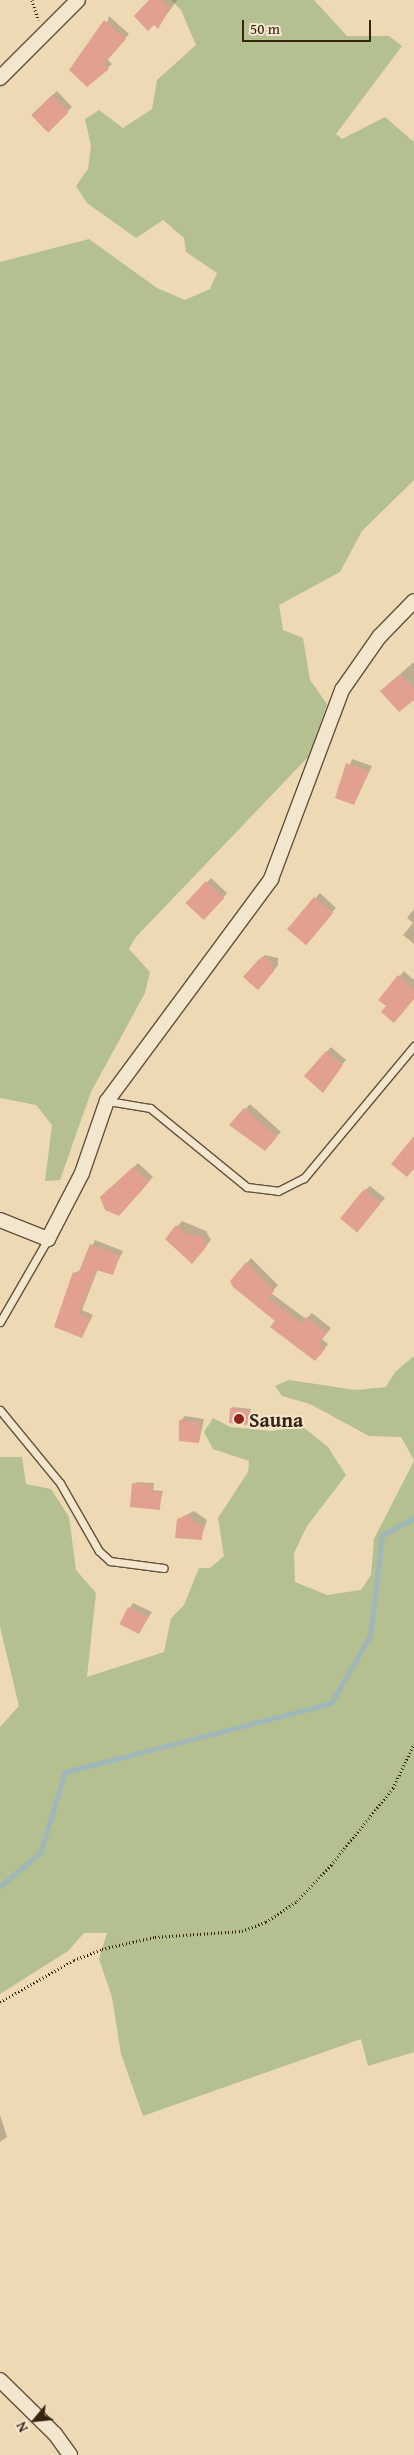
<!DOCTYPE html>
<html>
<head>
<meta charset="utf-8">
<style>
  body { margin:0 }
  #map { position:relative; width:414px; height:2455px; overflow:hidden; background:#edd9b4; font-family:"Gentium Book Plus",serif }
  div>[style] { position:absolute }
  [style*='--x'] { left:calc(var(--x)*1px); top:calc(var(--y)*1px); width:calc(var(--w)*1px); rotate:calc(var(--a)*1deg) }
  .green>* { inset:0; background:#b4c090 }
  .shadow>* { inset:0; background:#0003; transform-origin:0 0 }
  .stream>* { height:5px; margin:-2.5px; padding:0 2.5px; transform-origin:2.5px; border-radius:2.5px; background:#a0b7b9 }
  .building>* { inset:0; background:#e2a091; transform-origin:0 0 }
  .path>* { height:3px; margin-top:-1.5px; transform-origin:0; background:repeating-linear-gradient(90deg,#372511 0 1px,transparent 0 3.5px) }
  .roads { filter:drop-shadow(1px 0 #64523a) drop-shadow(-1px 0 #64523a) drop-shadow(0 1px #64523a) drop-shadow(0 -1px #64523a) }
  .service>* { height:7px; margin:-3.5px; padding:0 3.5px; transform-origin:3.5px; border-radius:3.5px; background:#f3e6ce }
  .minor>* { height:14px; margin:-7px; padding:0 7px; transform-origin:7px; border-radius:7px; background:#f3e6ce }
  .dots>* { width:14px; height:14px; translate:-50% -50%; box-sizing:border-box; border:2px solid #f3e6ce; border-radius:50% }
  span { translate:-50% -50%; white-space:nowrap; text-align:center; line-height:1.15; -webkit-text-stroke:4px #f3e6ce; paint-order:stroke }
  .poi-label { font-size:20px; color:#372511; font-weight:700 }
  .left { translate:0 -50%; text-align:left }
  .north { position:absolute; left:10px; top:2395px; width:50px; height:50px; -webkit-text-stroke:4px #f3e6ce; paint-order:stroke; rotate:242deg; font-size:14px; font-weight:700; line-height:20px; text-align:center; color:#372511 }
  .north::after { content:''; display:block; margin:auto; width:18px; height:22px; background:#372511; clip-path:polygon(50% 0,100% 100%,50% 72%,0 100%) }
  .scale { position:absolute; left:242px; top:20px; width:129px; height:22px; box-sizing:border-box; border:2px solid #372511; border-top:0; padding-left:6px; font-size:15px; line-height:18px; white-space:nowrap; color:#372511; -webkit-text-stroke:4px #f3e6ce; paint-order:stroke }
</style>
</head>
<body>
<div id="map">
  <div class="green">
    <div style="clip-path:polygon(171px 0,314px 0,347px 36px,389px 36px,402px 46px,336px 134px,342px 139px,385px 117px,414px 142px,414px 480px,362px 531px,340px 572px,279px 605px,283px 630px,303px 638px,310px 680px,327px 704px,310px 755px,135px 938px,129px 949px,150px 972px,145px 993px,91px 1092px,60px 1180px,45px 1181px,52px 1125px,36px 1105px,0 1098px,0 262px,89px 239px,157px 288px,185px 300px,210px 289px,217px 273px,186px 252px,184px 238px,163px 220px,136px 238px,87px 203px,76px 186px,88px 169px,91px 146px,85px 119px,99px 110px,123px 128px,152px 109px,157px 80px,196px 45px,181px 10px)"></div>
    <div style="clip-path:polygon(414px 1356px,414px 1460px,401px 1437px,369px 1436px,310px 1404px,282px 1396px,275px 1386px,289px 1380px,356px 1390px,386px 1387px,395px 1372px)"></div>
    <div style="clip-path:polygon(213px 1418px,230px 1427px,271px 1431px,303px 1427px,328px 1447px,346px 1475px,307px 1526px,294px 1553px,295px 1582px,327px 1595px,361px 1590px,371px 1575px,374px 1539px,414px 1461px,414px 2052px,368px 2066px,361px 2039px,143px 2116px,121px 2054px,112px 1997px,99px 1959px,107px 1933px,84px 1933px,68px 1951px,0 1994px,0 1727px,19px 1706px,0 1627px,0 1457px,22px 1457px,26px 1484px,51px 1489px,69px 1517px,76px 1570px,96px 1593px,87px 1677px,164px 1652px,171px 1618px,184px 1605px,199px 1568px,210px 1568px,224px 1556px,218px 1518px,248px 1472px,249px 1461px,213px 1449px,204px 1432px)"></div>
  </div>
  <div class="shadow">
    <div style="clip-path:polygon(151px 0,177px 0,158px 27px,154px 23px)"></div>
    <div style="clip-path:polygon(109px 16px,129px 34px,107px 59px,112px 64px,87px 85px)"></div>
    <div style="left:57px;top:91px;width:22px;height:35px;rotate:47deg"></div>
    <div style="clip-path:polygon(414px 662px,414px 698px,386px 686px)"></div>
    <div style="clip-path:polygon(352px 759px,372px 766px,354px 804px,337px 798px)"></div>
    <div style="left:211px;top:878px;width:22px;height:35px;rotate:43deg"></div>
    <div style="clip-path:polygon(320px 893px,336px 908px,309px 938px,289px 930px)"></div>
    <div style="clip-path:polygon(414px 909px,414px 944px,403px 935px,413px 923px,407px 918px)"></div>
    <div style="clip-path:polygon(265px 955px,278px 958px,278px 965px,263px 984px,260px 959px)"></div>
    <div style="clip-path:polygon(404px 971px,414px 980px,414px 998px,388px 1006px,380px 1000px)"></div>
    <div style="left:331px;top:1047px;width:20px;height:38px;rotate:41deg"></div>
    <div style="clip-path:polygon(250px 1104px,281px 1132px,264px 1149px,231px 1125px)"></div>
    <div style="clip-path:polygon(138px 1163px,153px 1177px,124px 1210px,102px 1198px)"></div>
    <div style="clip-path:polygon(370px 1186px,385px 1198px,362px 1226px,365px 1190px)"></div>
    <div style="clip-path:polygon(182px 1221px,206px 1231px,211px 1240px,196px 1258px,167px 1239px)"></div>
    <div style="clip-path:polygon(95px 1240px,123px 1251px,112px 1273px,98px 1269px,82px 1310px,93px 1315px,82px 1337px,55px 1326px,74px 1273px,81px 1270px)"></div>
    <div style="clip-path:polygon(251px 1258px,278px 1285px,271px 1293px,306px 1319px,312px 1313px,331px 1328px,322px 1339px,328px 1344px,320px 1355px,232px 1281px)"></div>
    <div style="clip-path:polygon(233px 1407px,251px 1409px,247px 1424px,231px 1409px)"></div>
    <div style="clip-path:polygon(185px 1416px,204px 1419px,199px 1442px,180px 1421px)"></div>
    <div style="clip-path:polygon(135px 1482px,154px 1483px,153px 1490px,163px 1491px,159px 1508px)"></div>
    <div style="clip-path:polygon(194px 1511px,207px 1520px,201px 1538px,178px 1519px)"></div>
    <div style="clip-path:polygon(133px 1603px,152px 1612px,139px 1633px,120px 1624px)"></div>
    <div style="clip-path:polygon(0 2115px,7px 2137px,0 2142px)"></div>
  </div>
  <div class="stream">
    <div style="--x:0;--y:1886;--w:52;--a:-39.5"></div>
    <div style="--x:40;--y:1853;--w:85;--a:-72.8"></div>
    <div style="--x:65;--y:1772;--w:275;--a:-14.5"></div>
    <div style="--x:331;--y:1703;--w:78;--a:-59.8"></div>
    <div style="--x:370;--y:1636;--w:102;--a:-83.2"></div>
    <div style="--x:382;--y:1535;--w:36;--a:-28"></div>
  </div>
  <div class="building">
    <div style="clip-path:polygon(149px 0,162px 0,170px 8px,158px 29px,154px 25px,148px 31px,134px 16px)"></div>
    <div style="clip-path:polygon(104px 20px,126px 39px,104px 64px,109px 69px,87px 87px,69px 70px)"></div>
    <div style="left:52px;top:95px;width:24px;height:29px;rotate:45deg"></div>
    <div style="clip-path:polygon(401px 674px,414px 690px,414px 700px,399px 712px,380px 691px)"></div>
    <div style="clip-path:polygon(346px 763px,369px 771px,354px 805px,335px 798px)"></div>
    <div style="left:206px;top:881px;width:25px;height:30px;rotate:43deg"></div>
    <div style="left:314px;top:897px;width:25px;height:42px;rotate:40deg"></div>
    <div style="clip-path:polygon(268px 957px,274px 971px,258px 990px,243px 977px,259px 959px)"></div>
    <div style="clip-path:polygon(398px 975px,414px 989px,414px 999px,394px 1023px,381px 1012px,386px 1006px,378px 1000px)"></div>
    <div style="clip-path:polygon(326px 1051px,343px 1065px,323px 1093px,304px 1076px)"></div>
    <div style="clip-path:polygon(244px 1108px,277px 1137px,265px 1151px,229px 1125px)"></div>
    <div style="clip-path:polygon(414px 1136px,414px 1169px,407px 1177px,391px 1164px)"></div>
    <div style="clip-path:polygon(133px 1167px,149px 1182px,119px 1216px,105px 1210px,100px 1197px)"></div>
    <div style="left:364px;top:1189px;width:22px;height:38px;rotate:39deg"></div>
    <div style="clip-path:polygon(176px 1225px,188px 1235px,202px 1235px,207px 1246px,192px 1264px,165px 1239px)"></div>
    <div style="clip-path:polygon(90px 1244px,120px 1255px,113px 1275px,96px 1270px,79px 1314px,90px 1319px,82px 1338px,54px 1327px,73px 1272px,78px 1274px)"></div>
    <div style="clip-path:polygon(246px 1262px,274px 1291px,268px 1298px,302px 1323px,306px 1317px,327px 1333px,318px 1344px,325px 1349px,315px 1361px,270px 1327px,275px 1321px,233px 1287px,230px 1281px)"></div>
    <div style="clip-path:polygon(230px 1408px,250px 1411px,247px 1425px,229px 1423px)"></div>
    <div style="clip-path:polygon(179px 1420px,200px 1423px,199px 1443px,179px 1441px)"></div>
    <div style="clip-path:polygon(132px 1483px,152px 1485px,152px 1492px,161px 1492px,160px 1510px,130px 1507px)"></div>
    <div style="clip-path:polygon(189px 1515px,195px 1523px,203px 1524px,202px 1540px,175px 1538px,177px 1519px)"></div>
    <div style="left:128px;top:1607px;width:22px;height:19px;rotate:27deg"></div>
  </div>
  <div class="path">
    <div style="--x:32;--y:0;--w:21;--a:73"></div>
    <div style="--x:0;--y:2002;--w:85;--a:-29.6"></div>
    <div style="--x:74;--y:1960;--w:30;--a:-21"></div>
    <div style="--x:102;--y:1949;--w:54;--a:-12.8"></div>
    <div style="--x:155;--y:1937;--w:87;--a:-3.9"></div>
    <div style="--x:242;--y:1931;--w:26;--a:-21"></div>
    <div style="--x:266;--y:1922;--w:37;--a:-34"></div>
    <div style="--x:297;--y:1901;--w:50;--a:-46.6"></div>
    <div style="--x:331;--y:1865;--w:99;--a:-51.2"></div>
    <div style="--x:393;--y:1788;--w:49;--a:-64.5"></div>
  </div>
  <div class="roads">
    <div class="service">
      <div style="--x:108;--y:1101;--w:43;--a:9.5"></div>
      <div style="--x:150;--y:1108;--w:125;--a:39.2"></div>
      <div style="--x:247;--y:1187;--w:31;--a:7"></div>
      <div style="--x:278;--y:1191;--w:29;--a:-27"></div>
      <div style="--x:304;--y:1178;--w:172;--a:-50.2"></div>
      <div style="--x:0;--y:1322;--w:96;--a:-60"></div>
      <div style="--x:0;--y:1410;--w:94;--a:50.6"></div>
      <div style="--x:60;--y:1483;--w:78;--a:60.2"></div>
      <div style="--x:99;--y:1551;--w:15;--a:42"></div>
      <div style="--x:110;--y:1561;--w:54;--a:7.4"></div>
    </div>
    <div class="minor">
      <div style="--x:0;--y:78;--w:110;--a:-45"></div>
      <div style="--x:0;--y:1220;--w:52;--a:21.6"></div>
      <div style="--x:48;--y:1239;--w:74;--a:-62.7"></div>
      <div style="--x:82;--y:1173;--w:76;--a:-70.9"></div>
      <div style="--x:107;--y:1101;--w:276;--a:-53.5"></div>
      <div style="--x:271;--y:879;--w:202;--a:-69.4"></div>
      <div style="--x:342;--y:690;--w:65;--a:-55.1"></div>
      <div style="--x:379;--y:637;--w:50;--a:-45.8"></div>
      <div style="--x:0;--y:2380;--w:77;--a:44.5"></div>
      <div style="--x:55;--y:2434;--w:26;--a:54"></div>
    </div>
  </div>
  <div class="dots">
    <div style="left:239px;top:1419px;background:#8f2418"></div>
  </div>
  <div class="poi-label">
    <span class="left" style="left:249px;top:1419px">Sauna</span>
  </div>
  <div class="north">N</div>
  <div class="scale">50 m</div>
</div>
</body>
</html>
